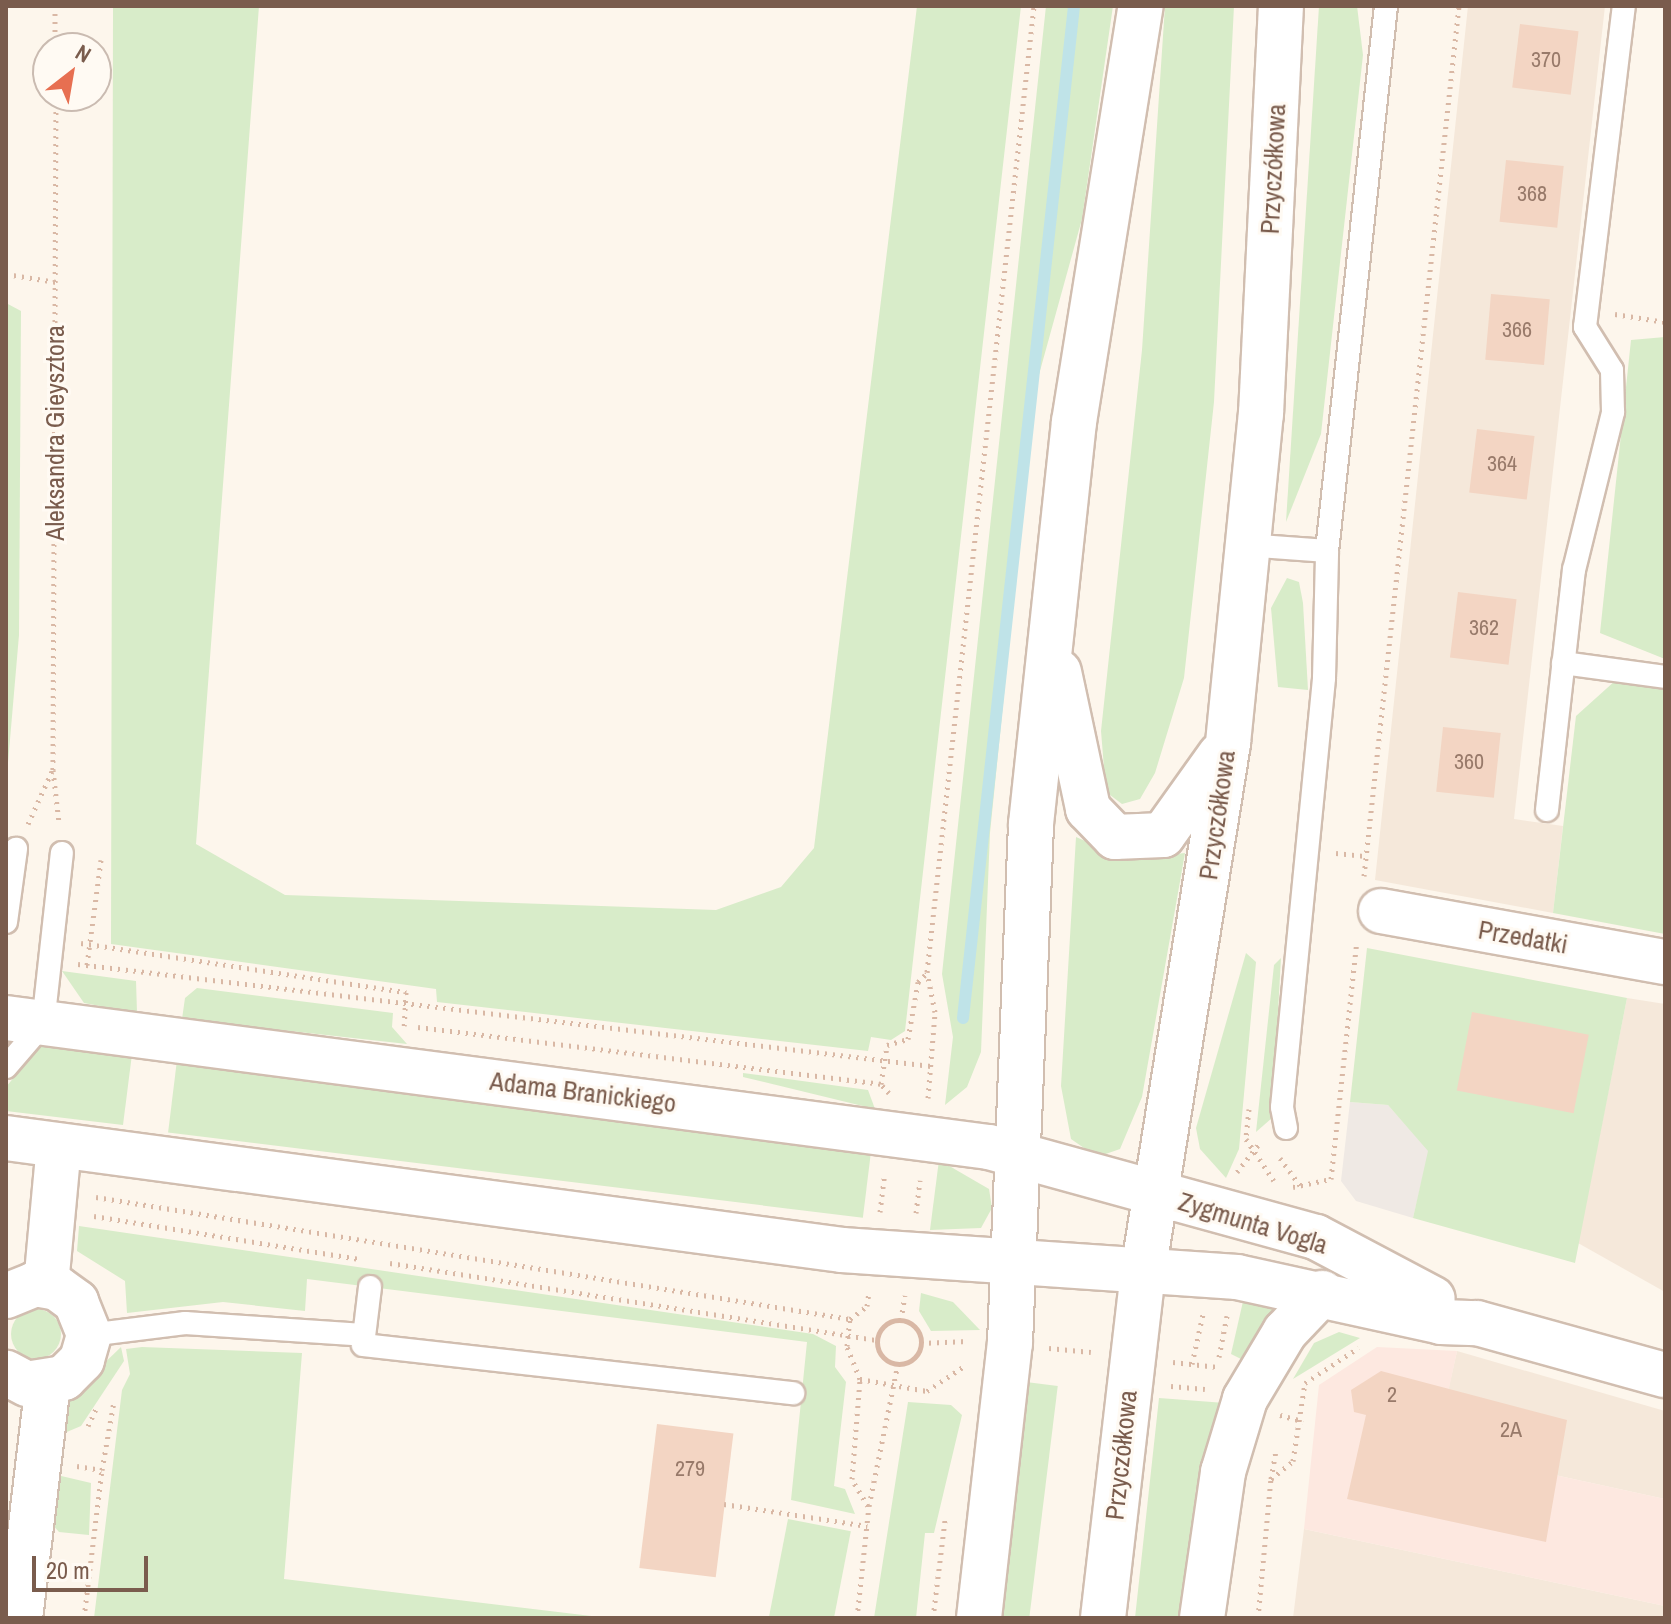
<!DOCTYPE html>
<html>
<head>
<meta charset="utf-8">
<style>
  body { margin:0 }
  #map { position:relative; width:1671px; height:1624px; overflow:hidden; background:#fdf6ec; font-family:"Archivo Narrow",sans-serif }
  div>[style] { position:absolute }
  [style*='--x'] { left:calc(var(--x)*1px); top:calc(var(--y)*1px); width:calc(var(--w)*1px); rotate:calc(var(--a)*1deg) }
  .residential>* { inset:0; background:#f5e8da }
  .commercial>* { inset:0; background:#fde8e0 }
  .industrial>* { inset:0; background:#efe9e4 }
  .green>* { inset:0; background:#d8ecc9; transform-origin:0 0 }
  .round { border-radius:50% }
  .stream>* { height:12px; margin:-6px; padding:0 6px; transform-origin:6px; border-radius:6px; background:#bfe3e8 }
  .building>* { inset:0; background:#f3d5c3; transform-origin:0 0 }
  .path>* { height:5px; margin-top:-2.5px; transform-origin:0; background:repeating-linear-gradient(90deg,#d9b8a5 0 2px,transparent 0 8px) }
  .path>.ring { margin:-2.5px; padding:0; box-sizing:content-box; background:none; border:5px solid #d9b8a5; border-radius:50% }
  .roads { filter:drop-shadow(2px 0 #d1beb0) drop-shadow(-2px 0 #d1beb0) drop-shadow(0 2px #d1beb0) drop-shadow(0 -2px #d1beb0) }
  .lane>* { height:22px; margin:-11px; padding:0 11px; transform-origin:11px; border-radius:11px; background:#fff }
  .street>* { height:44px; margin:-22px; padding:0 22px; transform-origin:22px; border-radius:22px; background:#fff }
  .secondary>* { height:44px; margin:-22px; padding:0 22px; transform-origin:22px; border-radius:22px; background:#fff }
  span { translate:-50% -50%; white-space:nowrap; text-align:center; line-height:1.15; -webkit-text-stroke:6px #fffaf3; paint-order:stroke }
  .number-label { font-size:22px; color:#987a6a }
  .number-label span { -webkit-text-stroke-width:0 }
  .street-label { font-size:26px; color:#7a5c4d }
  .frame { position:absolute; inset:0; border:8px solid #7a5c4d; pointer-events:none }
  .north { position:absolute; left:32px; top:32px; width:80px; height:80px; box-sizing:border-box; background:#fffaf3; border:2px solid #cabbb1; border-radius:50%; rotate:31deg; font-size:22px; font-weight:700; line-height:32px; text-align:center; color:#7a5c4d }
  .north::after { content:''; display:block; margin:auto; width:28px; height:36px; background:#e76f51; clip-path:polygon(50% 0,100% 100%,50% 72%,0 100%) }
  .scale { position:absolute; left:32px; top:1556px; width:116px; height:36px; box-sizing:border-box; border:4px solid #7a5c4d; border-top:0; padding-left:10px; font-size:24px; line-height:28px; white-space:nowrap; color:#7a5c4d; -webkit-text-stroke:6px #fffaf3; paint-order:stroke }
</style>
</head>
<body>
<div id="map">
  <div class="residential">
    <div style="clip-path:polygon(1468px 6px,1605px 6px,1514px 819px,1563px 826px,1553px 913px,1375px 880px)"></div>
    <div style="clip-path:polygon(1627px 998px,1665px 1004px,1665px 1292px,1578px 1243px)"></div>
    <div style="clip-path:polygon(1457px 1351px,1665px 1411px,1665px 1499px,1435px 1449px)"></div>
    <div style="clip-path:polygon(1304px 1529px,1665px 1606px,1665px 1618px,1293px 1618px)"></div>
  </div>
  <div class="commercial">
    <div style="clip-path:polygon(1377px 1347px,1457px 1351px,1436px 1449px,1665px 1499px,1665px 1606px,1304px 1529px,1319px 1385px)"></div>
  </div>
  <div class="industrial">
    <div style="clip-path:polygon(1350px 1102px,1388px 1105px,1429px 1151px,1413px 1218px,1356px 1201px,1341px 1181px)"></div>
  </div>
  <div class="green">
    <div style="clip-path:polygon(113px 6px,259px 6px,196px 844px,285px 895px,716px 910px,781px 887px,814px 848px,917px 6px,1021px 6px,905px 1031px,891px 1040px,871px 1037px,868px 1051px,437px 1002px,436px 989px,111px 944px)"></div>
    <div style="clip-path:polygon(1046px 6px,1113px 6px,1082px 219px,1035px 389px,990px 833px,981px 1052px,967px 1087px,945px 1105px,953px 1037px,942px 974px)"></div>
    <div style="clip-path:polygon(1165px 6px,1234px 6px,1214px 402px,1184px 678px,1155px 773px,1140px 799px,1122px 804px,1106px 792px,1101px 731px,1142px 350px)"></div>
    <div style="clip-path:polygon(1319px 6px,1357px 6px,1363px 55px,1321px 434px,1286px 522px)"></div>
    <div style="clip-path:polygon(6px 303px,21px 311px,19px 635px,6px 786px)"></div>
    <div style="clip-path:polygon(1665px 337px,1665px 659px,1600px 633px,1631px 340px)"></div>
    <div style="clip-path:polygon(1287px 578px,1299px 582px,1303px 603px,1308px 690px,1278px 687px,1271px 608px)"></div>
    <div style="clip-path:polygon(1616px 680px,1665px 686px,1665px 934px,1553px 913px,1576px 716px)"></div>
    <div style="clip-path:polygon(1076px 837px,1126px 859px,1185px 853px,1142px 1097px,1120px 1149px,1097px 1157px,1071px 1139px,1061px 1086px)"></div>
    <div style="clip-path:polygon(1367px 948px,1627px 998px,1575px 1263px,1413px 1218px,1428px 1151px,1388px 1105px,1350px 1102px)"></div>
    <div style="clip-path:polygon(1246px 953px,1256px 962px,1239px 1149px,1226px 1178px,1200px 1149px,1196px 1128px)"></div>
    <div style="clip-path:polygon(1281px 958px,1272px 1118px,1256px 1132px,1274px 965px)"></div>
    <div style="clip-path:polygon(62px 971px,136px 981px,137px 1013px,84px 1003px)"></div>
    <div style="clip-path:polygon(197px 988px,393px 1013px,392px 1027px,407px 1044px,182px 1019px,185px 998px)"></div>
    <div style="clip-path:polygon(43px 1042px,132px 1054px,123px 1125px,6px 1111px,6px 1087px)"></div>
    <div style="left:177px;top:1060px;width:700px;height:73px;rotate:7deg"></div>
    <div style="clip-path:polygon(743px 1073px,868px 1090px,875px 1109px,743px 1077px)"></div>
    <div style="clip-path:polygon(939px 1160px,989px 1189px,992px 1208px,981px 1228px,930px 1230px)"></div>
    <div style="clip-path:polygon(79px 1226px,813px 1334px,836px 1346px,835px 1367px,846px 1382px,834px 1486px,845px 1489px,855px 1514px,791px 1500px,807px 1342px,307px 1279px,305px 1311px,223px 1302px,127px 1313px,125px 1281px,77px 1251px)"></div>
    <div style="clip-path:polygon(921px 1293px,953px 1302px,980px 1330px,931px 1331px,919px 1311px)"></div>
    <div style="clip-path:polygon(1244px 1297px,1284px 1303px,1247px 1362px,1231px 1354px)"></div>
    <div class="round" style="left:11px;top:1309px;width:50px;height:50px"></div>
    <div style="clip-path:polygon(1339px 1332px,1360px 1338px,1293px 1379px,1314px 1343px)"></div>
    <div style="clip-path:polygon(121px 1347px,124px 1361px,81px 1426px,62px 1434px,67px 1399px)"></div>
    <div style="clip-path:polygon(142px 1347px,302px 1353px,284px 1579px,608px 1618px,94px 1618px,122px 1390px,130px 1374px,126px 1349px)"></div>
    <div style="left:1026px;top:1382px;width:32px;height:237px;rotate:7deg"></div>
    <div style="clip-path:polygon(1159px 1398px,1225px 1403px,1196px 1489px,1181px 1618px,1135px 1618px)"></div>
    <div style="clip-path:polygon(908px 1402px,951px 1405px,962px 1415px,934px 1533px,925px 1533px,916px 1618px,874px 1618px)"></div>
    <div style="clip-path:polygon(57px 1475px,91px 1483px,89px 1535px,59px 1532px,51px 1523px)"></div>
    <div style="left:788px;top:1519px;width:64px;height:100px;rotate:11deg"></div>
  </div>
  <div class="stream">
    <div style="--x:963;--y:1018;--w:1018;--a:-83.74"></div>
  </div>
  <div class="building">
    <div style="left:1520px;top:24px;width:59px;height:64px;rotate:7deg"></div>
    <div style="left:1506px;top:160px;width:58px;height:62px;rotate:6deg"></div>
    <div style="left:1491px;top:294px;width:59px;height:66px;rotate:5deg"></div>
    <div style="left:1477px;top:429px;width:58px;height:64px;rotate:7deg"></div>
    <div style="left:1458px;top:592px;width:59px;height:66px;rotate:7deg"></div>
    <div style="left:1443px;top:727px;width:58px;height:65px;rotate:6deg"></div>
    <div style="left:1472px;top:1012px;width:119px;height:80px;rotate:11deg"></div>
    <div style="clip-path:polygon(1381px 1371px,1567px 1420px,1546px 1542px,1347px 1499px,1366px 1415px,1354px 1412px,1351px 1390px)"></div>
    <div style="left:657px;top:1424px;width:77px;height:145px;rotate:7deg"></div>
  </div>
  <div class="path">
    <div style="--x:55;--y:6;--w:42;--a:90"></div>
    <div style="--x:56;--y:96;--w:674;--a:90.26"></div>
    <div style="--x:53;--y:770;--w:53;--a:83.5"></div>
    <div style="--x:6;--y:274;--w:51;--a:9.1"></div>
    <div style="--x:1615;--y:314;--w:51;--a:9.1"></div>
    <div style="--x:28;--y:824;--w:58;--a:-65.6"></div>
    <div style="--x:1336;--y:853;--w:30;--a:6"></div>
    <div style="--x:1364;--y:876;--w:875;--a:-83.77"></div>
    <div style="--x:81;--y:943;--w:329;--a:8.6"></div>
    <div style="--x:406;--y:992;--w:34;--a:93"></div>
    <div style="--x:78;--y:964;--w:859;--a:6.82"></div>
    <div style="--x:87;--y:965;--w:106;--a:-82.4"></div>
    <div style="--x:418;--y:1027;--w:466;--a:7"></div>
    <div style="--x:889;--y:1093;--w:12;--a:-132"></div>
    <div style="--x:881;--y:1084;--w:39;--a:-81"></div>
    <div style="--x:887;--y:1045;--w:22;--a:-16"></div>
    <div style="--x:908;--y:1039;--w:58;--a:-80"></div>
    <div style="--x:918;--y:982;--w:13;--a:-45"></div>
    <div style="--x:928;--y:1098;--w:86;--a:-85.3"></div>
    <div style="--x:935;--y:1012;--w:41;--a:-101.3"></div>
    <div style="--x:927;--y:972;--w:972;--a:-83.68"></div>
    <div style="--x:1249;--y:1109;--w:30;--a:96"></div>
    <div style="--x:1246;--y:1139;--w:50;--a:56.3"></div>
    <div style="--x:1280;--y:1158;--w:34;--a:54"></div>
    <div style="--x:1237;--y:1172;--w:37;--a:-52"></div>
    <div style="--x:1293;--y:1187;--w:39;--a:-12"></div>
    <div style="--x:1331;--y:1179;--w:239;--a:-83.8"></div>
    <div style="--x:96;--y:1197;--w:764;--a:9.19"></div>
    <div style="--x:880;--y:1212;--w:38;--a:-83"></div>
    <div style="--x:916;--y:1213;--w:33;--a:-83"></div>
    <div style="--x:94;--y:1216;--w:269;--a:9.2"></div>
    <div style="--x:390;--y:1263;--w:493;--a:9"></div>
    <div class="ring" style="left:877px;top:1320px;width:39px;height:39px"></div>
    <div style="--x:901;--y:1320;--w:25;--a:-81"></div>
    <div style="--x:921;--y:1343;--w:47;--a:-2.4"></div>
    <div style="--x:1049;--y:1348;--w:42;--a:5.4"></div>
    <div style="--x:1219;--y:1357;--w:42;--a:-79"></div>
    <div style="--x:1173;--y:1362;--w:45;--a:6.3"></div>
    <div style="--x:1192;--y:1364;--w:51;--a:-77.6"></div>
    <div style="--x:860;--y:1379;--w:68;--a:10.2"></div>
    <div style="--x:927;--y:1391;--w:47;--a:-33.7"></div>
    <div style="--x:1171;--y:1386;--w:34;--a:5"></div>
    <div style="--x:1280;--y:1415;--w:24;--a:15"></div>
    <div style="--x:88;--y:1426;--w:21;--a:-65"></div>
    <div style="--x:77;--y:1466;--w:25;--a:9"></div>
    <div style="--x:102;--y:1470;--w:70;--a:-80.1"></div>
    <div style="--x:1271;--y:1479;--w:28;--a:-80"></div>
    <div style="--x:724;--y:1504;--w:145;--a:8.7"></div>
    <div style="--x:868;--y:1506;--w:31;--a:-121"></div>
    <div style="--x:852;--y:1479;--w:100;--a:-85.4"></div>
    <div style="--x:860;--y:1379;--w:35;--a:-112"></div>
    <div style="--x:847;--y:1346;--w:27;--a:-84"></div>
    <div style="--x:850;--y:1319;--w:21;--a:-37"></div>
    <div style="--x:867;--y:1306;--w:14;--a:-82"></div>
    <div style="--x:84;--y:1618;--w:149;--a:-83.1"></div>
    <div style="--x:857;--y:1618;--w:113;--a:-83.9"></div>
    <div style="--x:869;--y:1506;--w:145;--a:-78.5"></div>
    <div style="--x:933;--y:1618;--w:99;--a:-83"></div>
    <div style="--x:1258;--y:1618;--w:140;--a:-84.7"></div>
    <div style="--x:1271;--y:1479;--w:28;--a:-39"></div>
    <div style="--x:1293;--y:1461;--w:79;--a:-81.3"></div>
    <div style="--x:1305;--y:1383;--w:64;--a:-33.4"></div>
  </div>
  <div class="roads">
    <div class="lane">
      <div style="--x:1246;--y:545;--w:81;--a:4.2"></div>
      <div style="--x:1563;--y:663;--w:103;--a:7.8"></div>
      <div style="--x:1547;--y:810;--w:242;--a:-83.6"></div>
      <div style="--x:1574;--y:570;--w:163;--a:-76.1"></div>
      <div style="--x:1613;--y:412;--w:42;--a:-91.4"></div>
      <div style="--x:1612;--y:370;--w:51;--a:-122.1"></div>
      <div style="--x:1585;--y:327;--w:323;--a:-83.1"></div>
      <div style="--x:6;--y:922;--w:74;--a:-82.2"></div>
      <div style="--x:6;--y:1067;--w:57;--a:-49.3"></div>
      <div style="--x:43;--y:1024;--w:172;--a:-83.7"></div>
      <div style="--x:1286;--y:1128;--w:21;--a:-101"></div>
      <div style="--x:1282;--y:1107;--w:431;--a:-84.4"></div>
      <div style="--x:1324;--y:678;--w:127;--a:-88.6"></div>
      <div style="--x:1327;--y:551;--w:548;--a:-83.82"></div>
      <div style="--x:370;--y:1287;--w:58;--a:96.9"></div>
      <div style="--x:363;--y:1345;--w:433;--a:6.4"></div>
      <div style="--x:89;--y:1335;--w:97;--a:-7.1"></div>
      <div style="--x:185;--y:1323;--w:179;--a:3.8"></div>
    </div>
    <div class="street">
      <div style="--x:1381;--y:911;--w:289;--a:10.2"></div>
      <div style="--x:46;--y:1285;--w:140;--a:-84.7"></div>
      <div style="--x:6;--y:1296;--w:31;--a:-22"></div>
      <div style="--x:35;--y:1284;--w:22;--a:10"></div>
      <div style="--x:57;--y:1288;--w:24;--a:36"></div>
      <div style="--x:76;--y:1302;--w:35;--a:68"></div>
      <div style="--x:89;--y:1335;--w:26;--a:106"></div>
      <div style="--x:82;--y:1360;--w:25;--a:135"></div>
      <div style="--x:64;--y:1378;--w:37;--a:171"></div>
      <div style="--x:27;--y:1384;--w:24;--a:-152"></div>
      <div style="--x:20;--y:1618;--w:236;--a:-83.2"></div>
      <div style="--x:1202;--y:1618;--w:148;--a:-81.8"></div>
      <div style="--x:1223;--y:1472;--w:76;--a:-73.2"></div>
      <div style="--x:1245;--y:1399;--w:78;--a:-59.2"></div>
      <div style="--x:1285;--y:1332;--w:54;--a:-46.5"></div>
    </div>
    <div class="secondary">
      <div style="--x:1059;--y:672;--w:140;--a:78"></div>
      <div style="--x:1088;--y:809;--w:39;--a:46"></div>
      <div style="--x:1115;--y:837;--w:48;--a:-2.4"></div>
      <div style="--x:1163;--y:835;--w:98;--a:-54.5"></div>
      <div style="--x:6;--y:1018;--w:991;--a:7.48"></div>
      <div style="--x:989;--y:1147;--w:339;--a:15.4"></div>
      <div style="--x:1316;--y:1237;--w:132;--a:27.9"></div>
      <div style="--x:6;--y:1138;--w:843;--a:7.63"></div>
      <div style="--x:842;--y:1250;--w:396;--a:3.9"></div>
      <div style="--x:1237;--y:1277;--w:209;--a:12.4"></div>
      <div style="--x:1441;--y:1322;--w:36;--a:2"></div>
      <div style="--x:1477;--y:1323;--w:195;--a:15.5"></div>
      <div style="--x:979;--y:1618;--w:277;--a:-83.6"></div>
      <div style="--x:1010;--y:1343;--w:519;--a:-87.68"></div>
      <div style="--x:1031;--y:824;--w:404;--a:-83.9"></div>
      <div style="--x:1074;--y:422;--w:421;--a:-80.9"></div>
      <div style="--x:1103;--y:1618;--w:348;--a:-83.4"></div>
      <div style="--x:1143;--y:1272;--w:536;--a:-80.87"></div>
      <div style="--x:1228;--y:743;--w:331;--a:-84.3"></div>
      <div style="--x:1261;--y:414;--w:408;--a:-87.2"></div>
    </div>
  </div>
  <div class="number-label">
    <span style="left:1546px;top:60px">370</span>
    <span style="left:1532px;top:194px">368</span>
    <span style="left:1517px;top:330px">366</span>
    <span style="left:1502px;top:464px">364</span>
    <span style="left:1484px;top:628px">362</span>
    <span style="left:1469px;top:762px">360</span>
    <span style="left:1392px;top:1395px">2</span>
    <span style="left:1511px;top:1430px">2A</span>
    <span style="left:690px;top:1469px">279</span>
  </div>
  <div class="street-label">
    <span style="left:1273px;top:169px;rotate:-87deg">Przyczółkowa</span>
    <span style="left:55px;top:433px;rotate:-90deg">Aleksandra Gieysztora</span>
    <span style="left:1217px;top:815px;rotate:-82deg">Przyczółkowa</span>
    <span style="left:1523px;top:937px;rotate:10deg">Przedatki</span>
    <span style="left:583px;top:1092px;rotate:7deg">Adama Branickiego</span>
    <span style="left:1253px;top:1223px;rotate:17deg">Zygmunta Vogla</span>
    <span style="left:1121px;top:1455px;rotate:-84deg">Przyczółkowa</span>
  </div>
  <div class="frame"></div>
  <div class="north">N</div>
  <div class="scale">20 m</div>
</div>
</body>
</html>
